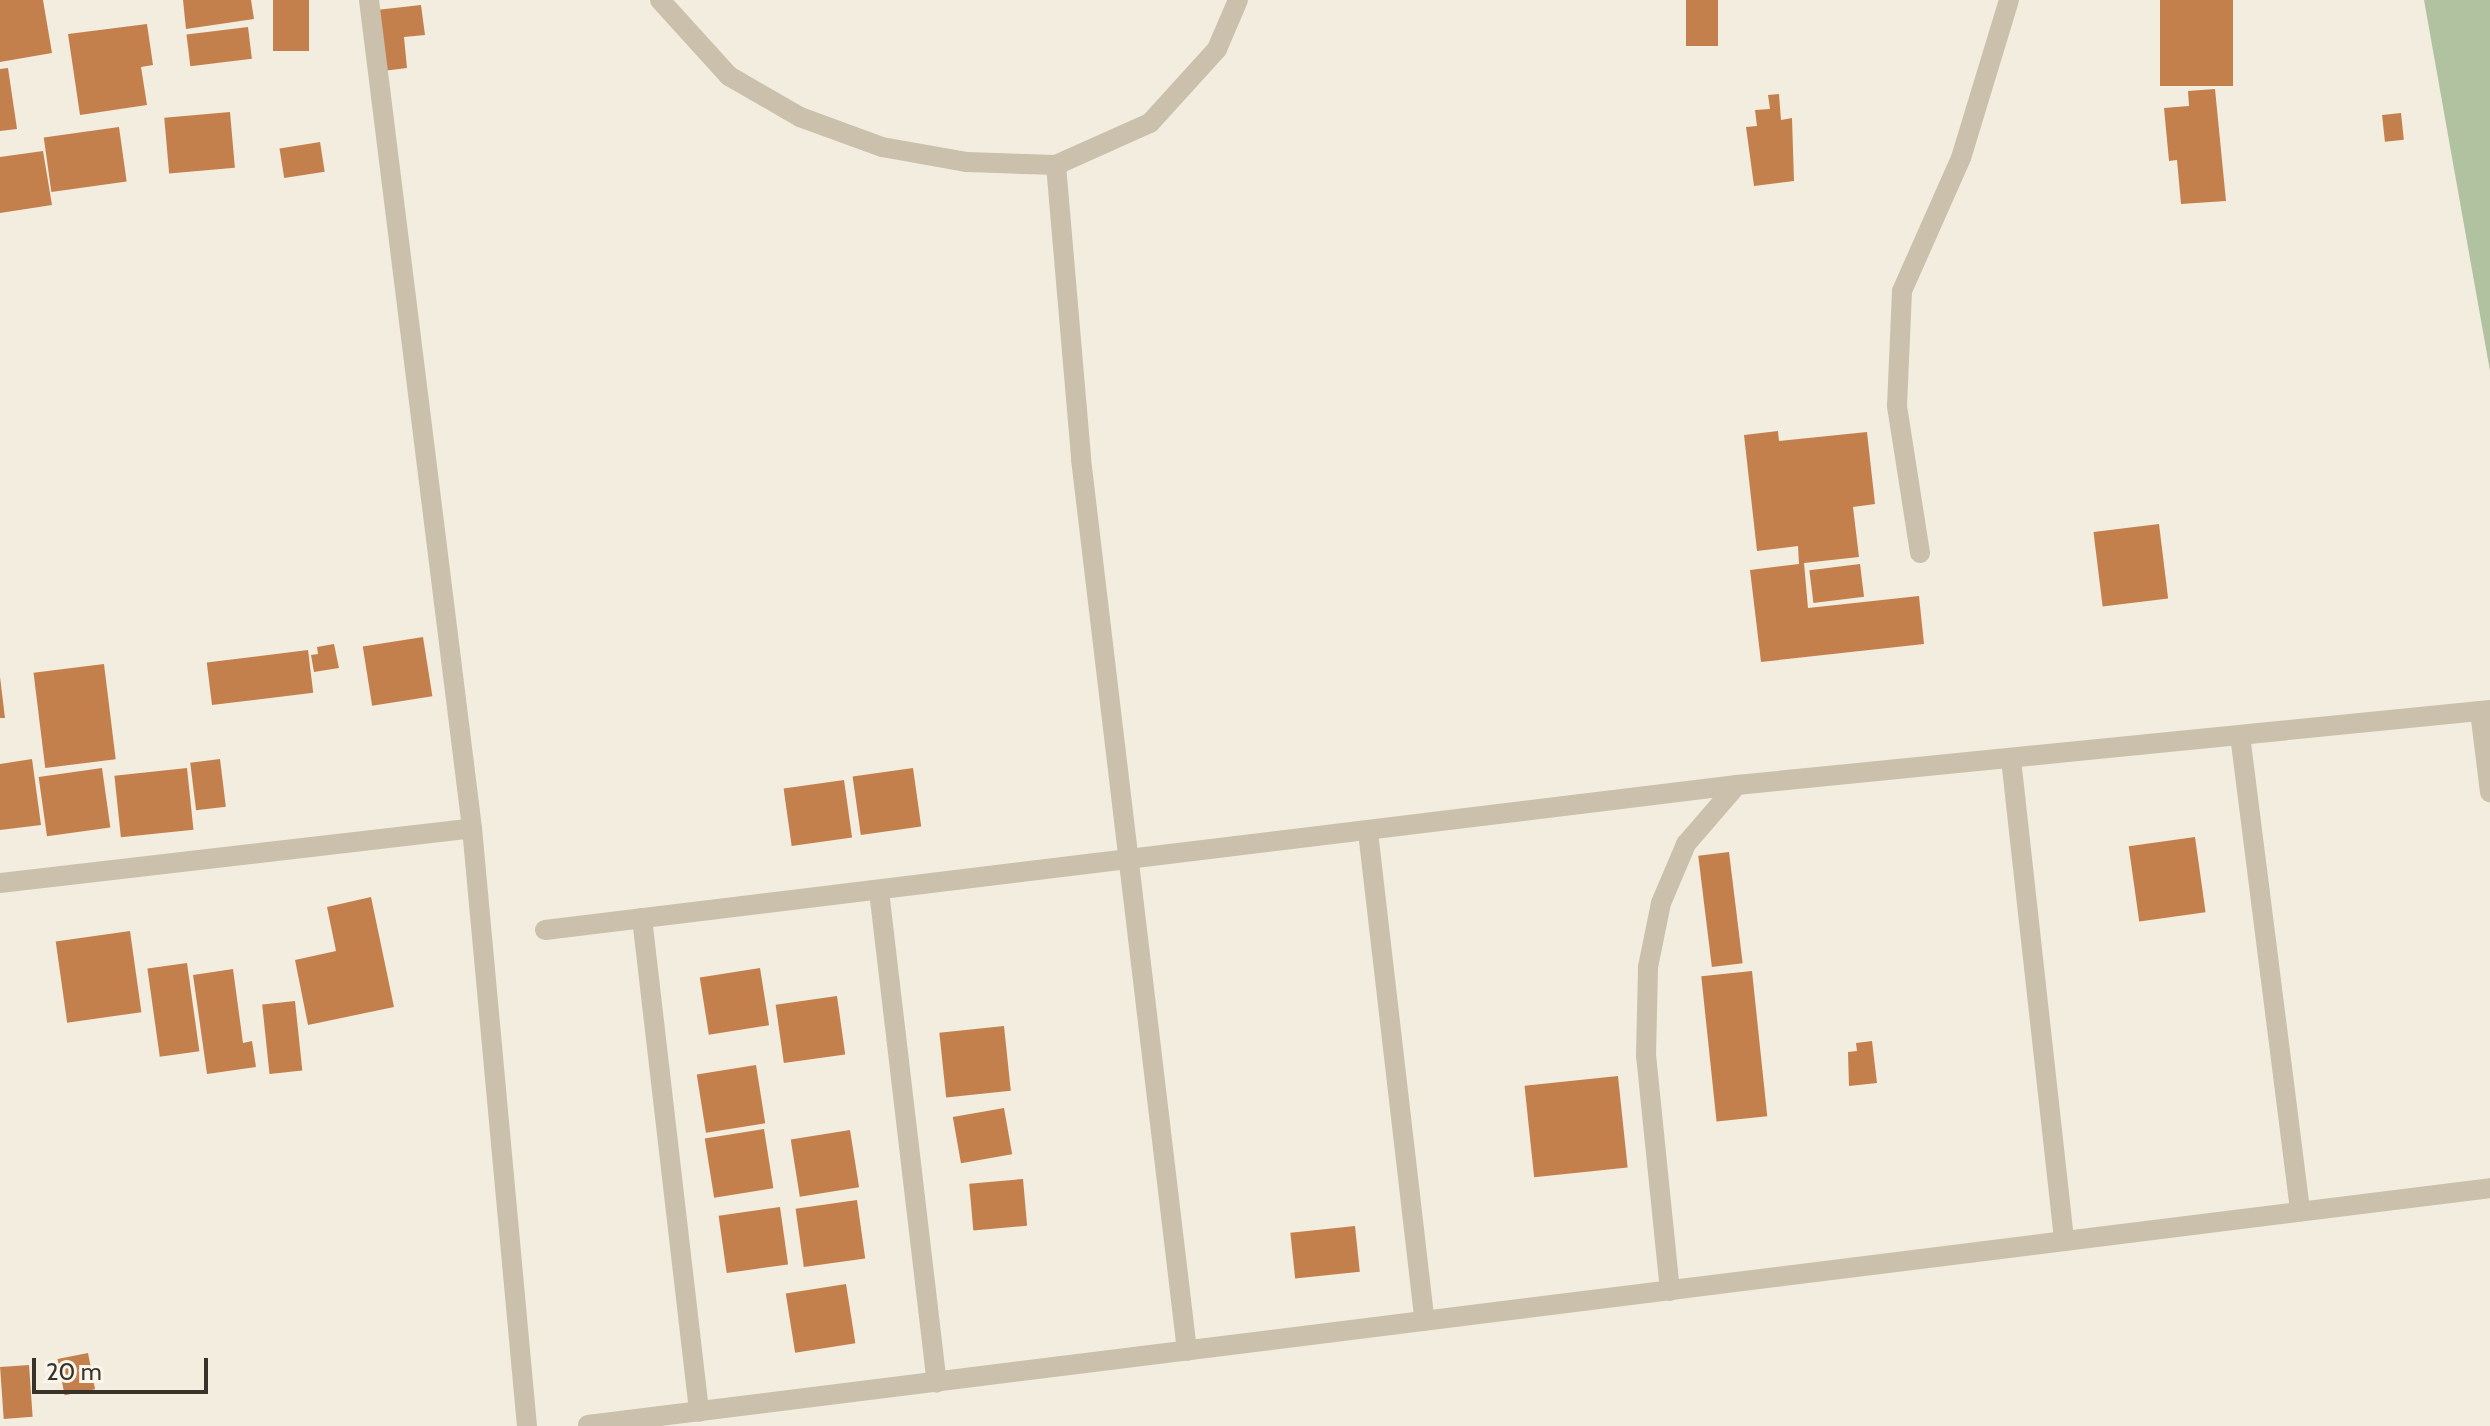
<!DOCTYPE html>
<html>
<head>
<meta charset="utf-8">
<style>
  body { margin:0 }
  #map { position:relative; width:2490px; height:1426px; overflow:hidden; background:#f3ede0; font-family:Cabin,sans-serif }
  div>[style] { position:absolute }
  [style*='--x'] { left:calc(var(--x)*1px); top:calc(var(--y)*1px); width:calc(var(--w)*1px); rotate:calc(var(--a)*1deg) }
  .green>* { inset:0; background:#b0c29f }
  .building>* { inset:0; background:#c4804c; transform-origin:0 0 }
  .minor>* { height:20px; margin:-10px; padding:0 10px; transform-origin:10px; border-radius:10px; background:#cbc0ab }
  span { translate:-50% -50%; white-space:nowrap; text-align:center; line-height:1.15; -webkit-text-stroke:7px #faf6ec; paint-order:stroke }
  .scale { position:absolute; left:32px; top:1358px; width:176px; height:36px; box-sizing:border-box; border:4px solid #39322a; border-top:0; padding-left:10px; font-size:24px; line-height:28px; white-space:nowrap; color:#39322a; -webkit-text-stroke:6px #faf6ec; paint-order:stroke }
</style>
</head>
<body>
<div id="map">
  <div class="green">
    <div style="clip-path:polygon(2424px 0,2490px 0,2490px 371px)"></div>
  </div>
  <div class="building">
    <div style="clip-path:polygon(0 0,43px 0,52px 53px,0 62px)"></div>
    <div style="clip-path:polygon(183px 0,251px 0,254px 19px,186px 29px)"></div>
    <div style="left:273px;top:0;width:36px;height:51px"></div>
    <div style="left:1686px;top:0;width:32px;height:46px"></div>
    <div style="left:2160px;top:0;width:73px;height:86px"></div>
    <div style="clip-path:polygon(421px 5px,425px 35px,404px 37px,407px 68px,383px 71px,376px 10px)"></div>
    <div style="clip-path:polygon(147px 24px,153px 65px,141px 67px,147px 105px,80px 115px,68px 34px)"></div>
    <div style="left:248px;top:27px;width:32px;height:62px;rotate:83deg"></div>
    <div style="clip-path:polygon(8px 68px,17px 129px,0 131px,0 69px)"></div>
    <div style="clip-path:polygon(2215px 89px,2226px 201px,2181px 204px,2177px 160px,2169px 161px,2164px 108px,2189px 106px,2188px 91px)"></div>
    <div style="clip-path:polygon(1779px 94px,1781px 120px,1792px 118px,1794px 181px,1754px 186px,1746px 127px,1757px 126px,1755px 110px,1770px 109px,1768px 95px)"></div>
    <div style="left:230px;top:112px;width:56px;height:66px;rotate:85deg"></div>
    <div style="left:2401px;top:113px;width:27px;height:19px;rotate:84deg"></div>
    <div style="left:119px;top:127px;width:55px;height:76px;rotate:82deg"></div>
    <div style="left:320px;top:142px;width:30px;height:41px;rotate:81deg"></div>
    <div style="clip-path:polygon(43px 151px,52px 205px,0 213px,0 157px)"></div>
    <div style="clip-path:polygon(1778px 431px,1779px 441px,1867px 432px,1875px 504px,1853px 507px,1859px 557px,1804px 563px,1808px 608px,1919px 596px,1924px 644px,1761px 662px,1750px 570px,1799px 564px,1798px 546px,1757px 551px,1744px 435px)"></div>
    <div style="left:2159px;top:524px;width:75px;height:66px;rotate:83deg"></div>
    <div style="left:1860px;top:564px;width:33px;height:51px;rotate:83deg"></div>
    <div style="left:423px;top:637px;width:60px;height:61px;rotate:81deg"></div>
    <div style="clip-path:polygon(334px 644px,339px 668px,314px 672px,311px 655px,318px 654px,317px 647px)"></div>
    <div style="left:308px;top:650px;width:43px;height:102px;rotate:83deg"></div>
    <div style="left:104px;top:664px;width:96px;height:71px;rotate:83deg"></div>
    <div style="clip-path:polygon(0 677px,5px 718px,0 718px)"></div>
    <div style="clip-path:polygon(32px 759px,41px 825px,0 830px,0 764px)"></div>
    <div style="left:220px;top:759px;width:48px;height:30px;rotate:83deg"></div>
    <div style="left:102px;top:768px;width:60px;height:64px;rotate:82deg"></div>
    <div style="left:187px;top:768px;width:62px;height:73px;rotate:84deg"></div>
    <div style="left:913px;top:768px;width:59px;height:61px;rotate:82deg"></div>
    <div style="left:844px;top:780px;width:58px;height:61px;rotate:82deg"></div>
    <div style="left:2195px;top:837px;width:76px;height:67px;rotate:82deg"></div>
    <div style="left:1729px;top:852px;width:112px;height:31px;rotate:83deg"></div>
    <div style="clip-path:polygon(371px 897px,394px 1007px,308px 1025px,295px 960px,336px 951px,327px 907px)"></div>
    <div style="left:130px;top:931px;width:82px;height:75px;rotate:82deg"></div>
    <div style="left:187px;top:963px;width:89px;height:40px;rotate:82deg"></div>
    <div style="left:760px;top:968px;width:58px;height:61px;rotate:81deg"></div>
    <div style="clip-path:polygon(233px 969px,243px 1043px,252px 1041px,256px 1067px,207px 1074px,193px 975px)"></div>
    <div style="left:1752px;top:971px;width:146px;height:51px;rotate:84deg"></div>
    <div style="left:837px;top:996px;width:59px;height:62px;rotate:82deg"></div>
    <div style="left:295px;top:1001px;width:70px;height:33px;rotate:84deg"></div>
    <div style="left:1004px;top:1026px;width:65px;height:65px;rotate:84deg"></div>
    <div style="clip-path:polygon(1872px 1041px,1877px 1083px,1849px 1086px,1848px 1052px,1857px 1051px,1856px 1043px)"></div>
    <div style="left:756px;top:1065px;width:59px;height:60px;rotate:81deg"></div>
    <div style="left:1618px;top:1076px;width:92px;height:94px;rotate:84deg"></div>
    <div style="left:1004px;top:1108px;width:47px;height:52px;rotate:80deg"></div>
    <div style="left:764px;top:1129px;width:60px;height:60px;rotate:81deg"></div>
    <div style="left:850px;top:1130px;width:58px;height:60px;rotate:81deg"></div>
    <div style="left:1023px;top:1179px;width:47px;height:54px;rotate:85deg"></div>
    <div style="left:857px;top:1200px;width:59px;height:62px;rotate:82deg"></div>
    <div style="left:780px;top:1207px;width:58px;height:62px;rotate:82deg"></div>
    <div style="left:1355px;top:1226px;width:46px;height:65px;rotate:84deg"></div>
    <div style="left:846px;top:1284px;width:60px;height:61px;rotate:81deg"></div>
    <div style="left:88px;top:1353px;width:37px;height:31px;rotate:79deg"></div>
    <div style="left:29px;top:1365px;width:52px;height:29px;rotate:86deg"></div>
  </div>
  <div class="minor">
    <div style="--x:369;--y:0;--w:834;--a:82.91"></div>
    <div style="--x:472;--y:828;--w:601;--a:84.75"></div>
    <div style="--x:660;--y:0;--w:103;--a:47.8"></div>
    <div style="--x:729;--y:76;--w:82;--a:30"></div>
    <div style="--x:800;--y:117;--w:87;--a:20.1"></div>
    <div style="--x:882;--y:147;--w:85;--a:10.1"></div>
    <div style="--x:966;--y:162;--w:90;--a:1.9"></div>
    <div style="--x:1056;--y:165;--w:103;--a:-24.1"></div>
    <div style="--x:1150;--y:123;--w:100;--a:-47.8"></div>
    <div style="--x:1217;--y:49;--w:53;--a:-66.8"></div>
    <div style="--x:1056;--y:165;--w:295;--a:85.1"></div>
    <div style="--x:1081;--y:459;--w:898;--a:83.22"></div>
    <div style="--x:1920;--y:553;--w:149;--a:-98.9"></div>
    <div style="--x:1897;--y:406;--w:115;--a:-87.5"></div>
    <div style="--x:1902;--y:291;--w:145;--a:-66.1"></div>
    <div style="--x:1961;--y:158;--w:165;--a:-73.1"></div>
    <div style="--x:2480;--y:711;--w:82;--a:83"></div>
    <div style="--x:2240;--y:735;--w:480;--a:82.8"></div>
    <div style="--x:2011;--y:759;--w:485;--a:83.7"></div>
    <div style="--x:1368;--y:832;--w:492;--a:83.4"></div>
    <div style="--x:0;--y:883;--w:475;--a:-6.6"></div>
    <div style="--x:879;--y:891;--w:495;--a:83.3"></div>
    <div style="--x:642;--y:918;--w:497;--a:83.4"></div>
    <div style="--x:545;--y:930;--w:1201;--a:-6.94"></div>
    <div style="--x:1737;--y:785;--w:757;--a:-5.69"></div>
    <div style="--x:1670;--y:1291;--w:236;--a:-95.8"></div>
    <div style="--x:1646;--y:1056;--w:89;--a:-88.7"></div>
    <div style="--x:1648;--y:967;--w:65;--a:-78.5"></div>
    <div style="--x:1661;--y:903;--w:64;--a:-67"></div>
    <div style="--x:1686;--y:844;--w:78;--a:-49.2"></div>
    <div style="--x:588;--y:1425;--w:1917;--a:-7.1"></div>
  </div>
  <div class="scale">20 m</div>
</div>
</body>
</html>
